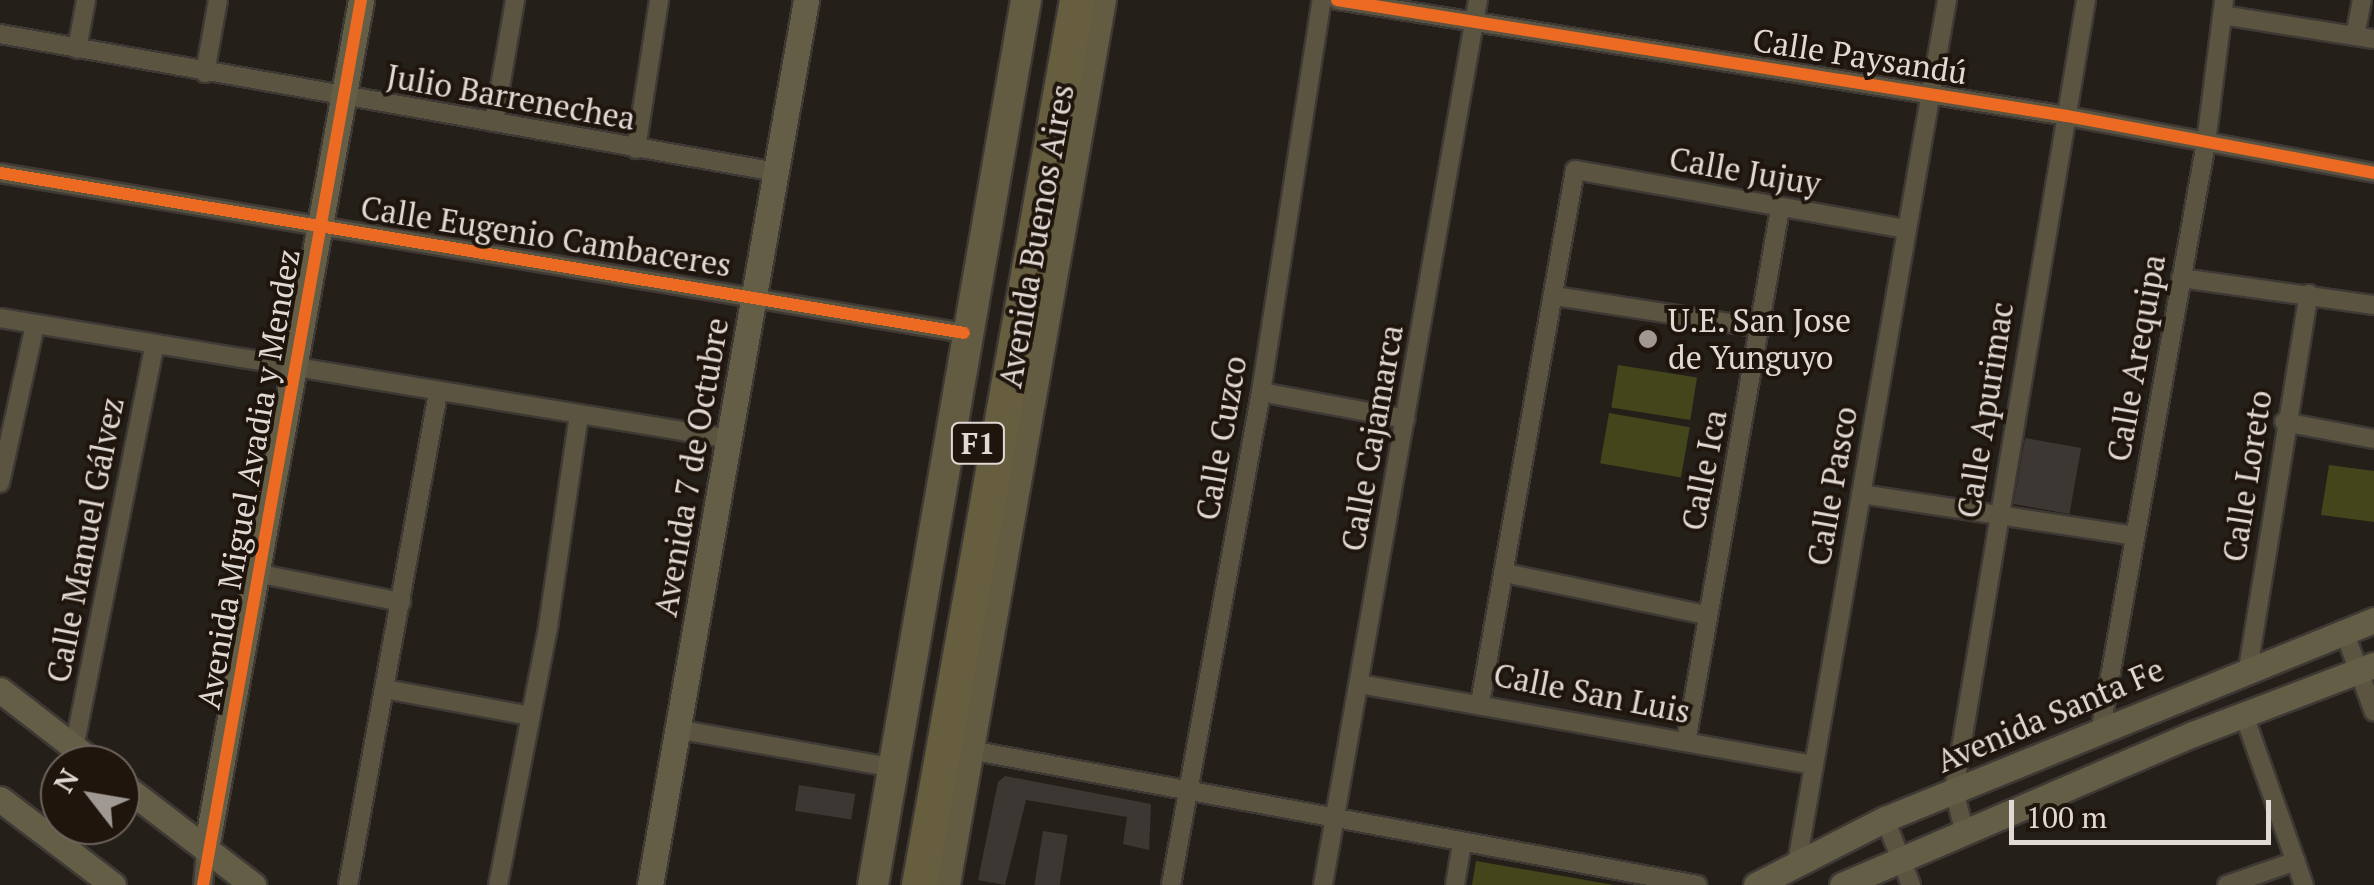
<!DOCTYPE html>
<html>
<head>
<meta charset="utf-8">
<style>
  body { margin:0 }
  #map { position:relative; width:2374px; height:885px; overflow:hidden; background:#251f1a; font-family:"PT Serif",serif }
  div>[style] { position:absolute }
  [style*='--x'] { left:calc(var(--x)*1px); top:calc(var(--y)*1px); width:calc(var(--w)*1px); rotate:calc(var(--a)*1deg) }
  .green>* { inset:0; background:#43461b; transform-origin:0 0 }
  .building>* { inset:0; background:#3d3733; transform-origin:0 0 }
  .roads { filter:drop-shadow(2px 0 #3e3935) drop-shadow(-2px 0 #3e3935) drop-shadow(0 2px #3e3935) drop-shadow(0 -2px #3e3935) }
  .street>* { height:18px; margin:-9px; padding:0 9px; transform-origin:9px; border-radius:9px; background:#5a5441 }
  .secondary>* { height:25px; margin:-12.5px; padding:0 12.5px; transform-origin:12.5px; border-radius:12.5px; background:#655e47 }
  .primary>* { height:30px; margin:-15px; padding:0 15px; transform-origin:15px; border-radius:15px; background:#635b42 }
  .highway>* { height:35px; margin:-17.5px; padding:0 17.5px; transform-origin:17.5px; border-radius:17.5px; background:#665e3f }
  .cycleway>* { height:12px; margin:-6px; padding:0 6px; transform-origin:6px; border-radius:6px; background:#ed6a23 }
  .dots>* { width:28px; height:28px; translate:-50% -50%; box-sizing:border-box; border:5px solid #1f150d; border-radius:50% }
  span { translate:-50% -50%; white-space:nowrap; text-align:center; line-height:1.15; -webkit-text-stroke:8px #1f150d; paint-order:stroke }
  .shield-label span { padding:2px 8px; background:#1f150d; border:2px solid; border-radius:8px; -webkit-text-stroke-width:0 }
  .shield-label { font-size:30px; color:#e1d9d4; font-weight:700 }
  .street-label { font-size:32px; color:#e1d9d4 }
  .poi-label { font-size:32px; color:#e1d9d4 }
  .left { translate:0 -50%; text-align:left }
  .north { position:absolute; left:40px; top:745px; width:100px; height:100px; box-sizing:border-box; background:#1f150d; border:2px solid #6d635d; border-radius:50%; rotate:301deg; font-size:28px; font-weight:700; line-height:40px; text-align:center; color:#e1d9d4 }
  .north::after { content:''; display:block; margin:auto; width:35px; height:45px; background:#9f9893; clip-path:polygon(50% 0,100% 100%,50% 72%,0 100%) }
  .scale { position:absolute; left:2009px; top:800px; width:262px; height:45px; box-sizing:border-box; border:5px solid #e1d9d4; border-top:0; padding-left:12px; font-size:30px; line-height:35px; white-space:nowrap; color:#e1d9d4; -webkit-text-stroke:8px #1f150d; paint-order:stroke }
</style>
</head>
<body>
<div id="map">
  <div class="green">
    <div style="left:1618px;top:365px;width:80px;height:43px;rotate:9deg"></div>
    <div style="left:1609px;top:413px;width:82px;height:51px;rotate:10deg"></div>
    <div style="clip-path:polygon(2329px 465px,2374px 471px,2374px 522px,2321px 515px)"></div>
    <div style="clip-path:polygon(1476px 861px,1614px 885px,1472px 885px)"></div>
  </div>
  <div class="building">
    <div style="left:2025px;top:438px;width:57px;height:67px;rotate:10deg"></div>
    <div style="clip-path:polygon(1005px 776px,1151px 804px,1149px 850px,1123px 844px,1127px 817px,1026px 800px,1005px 885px,978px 880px,998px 782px)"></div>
    <div style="left:799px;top:785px;width:57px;height:26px;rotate:9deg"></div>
    <div style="left:1043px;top:831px;width:25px;height:55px;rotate:9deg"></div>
  </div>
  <div class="roads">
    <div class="street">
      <div style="--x:1337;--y:0;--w:739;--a:9.03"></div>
      <div style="--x:2067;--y:116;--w:312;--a:10.5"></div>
      <div style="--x:2222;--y:15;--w:154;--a:9"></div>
      <div style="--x:0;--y:34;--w:788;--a:10.08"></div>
      <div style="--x:2355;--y:36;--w:37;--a:-79"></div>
      <div style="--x:77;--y:49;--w:50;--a:-79.6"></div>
      <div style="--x:205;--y:73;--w:74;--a:-79.9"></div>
      <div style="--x:494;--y:122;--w:124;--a:-80.2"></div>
      <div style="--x:636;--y:149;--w:151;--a:-81.2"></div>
      <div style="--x:0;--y:173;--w:977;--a:9.42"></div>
      <div style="--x:2181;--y:278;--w:195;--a:8"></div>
      <div style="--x:1555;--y:296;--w:209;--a:8.8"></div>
      <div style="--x:0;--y:318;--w:741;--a:9.4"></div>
      <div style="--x:1261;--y:392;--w:147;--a:10.6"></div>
      <div style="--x:2284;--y:422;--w:92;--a:10.7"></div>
      <div style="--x:0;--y:483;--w:162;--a:-77.5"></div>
      <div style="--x:1861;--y:494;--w:276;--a:8.7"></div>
      <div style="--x:1505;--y:573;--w:205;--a:11.8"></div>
      <div style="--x:261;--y:574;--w:143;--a:11.3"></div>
      <div style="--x:2344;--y:631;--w:86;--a:69.7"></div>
      <div style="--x:2248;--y:669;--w:380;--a:-80.8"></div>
      <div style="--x:1359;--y:684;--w:462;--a:10.1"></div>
      <div style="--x:385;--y:689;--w:148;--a:10.5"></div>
      <div style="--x:1480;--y:703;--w:541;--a:-79.89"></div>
      <div style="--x:1575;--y:170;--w:335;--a:10.1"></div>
      <div style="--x:2244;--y:715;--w:180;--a:70.6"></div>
      <div style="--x:2101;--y:727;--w:593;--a:-79.81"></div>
      <div style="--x:2206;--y:143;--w:144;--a:-82.8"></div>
      <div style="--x:676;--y:729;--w:221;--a:10.1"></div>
      <div style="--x:1686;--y:742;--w:541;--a:-80"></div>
      <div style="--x:74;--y:748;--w:412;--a:-78.7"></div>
      <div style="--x:970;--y:750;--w:740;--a:10.51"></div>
      <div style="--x:1885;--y:819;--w:71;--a:68.5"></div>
      <div style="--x:1964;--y:830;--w:41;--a:-104"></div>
      <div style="--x:1954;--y:790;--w:801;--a:-80.51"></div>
      <div style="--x:1797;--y:863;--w:876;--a:-80.14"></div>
      <div style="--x:203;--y:885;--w:36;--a:-85"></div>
      <div style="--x:348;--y:885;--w:500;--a:-79.63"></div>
      <div style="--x:498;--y:885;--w:263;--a:-79"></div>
      <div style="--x:548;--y:627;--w:215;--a:-81.7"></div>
      <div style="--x:1171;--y:885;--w:501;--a:-79.65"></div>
      <div style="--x:1261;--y:392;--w:397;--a:-81.2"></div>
      <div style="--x:1323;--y:885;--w:898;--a:-80.07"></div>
      <div style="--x:1455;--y:885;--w:43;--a:-80.5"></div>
      <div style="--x:2227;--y:885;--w:73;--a:-19.2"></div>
    </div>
    <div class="secondary">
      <div style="--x:0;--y:690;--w:123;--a:37.7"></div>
      <div style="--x:120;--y:783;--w:168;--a:37.5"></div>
      <div style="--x:0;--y:799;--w:142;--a:37.3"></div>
      <div style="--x:206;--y:849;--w:863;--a:-79.65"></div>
      <div style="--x:650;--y:885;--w:899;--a:-80"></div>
      <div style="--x:1756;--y:885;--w:145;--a:-27.1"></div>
      <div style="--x:1885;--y:819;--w:528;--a:-22.14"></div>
      <div style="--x:1842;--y:885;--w:382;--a:-23.3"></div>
      <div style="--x:2193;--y:734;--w:194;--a:-20.9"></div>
    </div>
    <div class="primary">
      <div style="--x:873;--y:885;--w:898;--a:-80.19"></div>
      <div style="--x:945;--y:885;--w:899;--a:-80"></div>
    </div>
    <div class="highway">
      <div style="--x:919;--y:885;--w:899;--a:-79.88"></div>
    </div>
  </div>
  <div class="cycleway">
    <div style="--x:1337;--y:0;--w:739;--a:9.03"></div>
    <div style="--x:2067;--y:116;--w:312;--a:10.5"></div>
    <div style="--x:0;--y:173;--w:977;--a:9.42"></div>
    <div style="--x:203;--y:885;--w:899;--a:-79.88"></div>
  </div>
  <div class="dots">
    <div style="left:1648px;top:339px;background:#9f9893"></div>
  </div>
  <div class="shield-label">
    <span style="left:978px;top:443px">F1</span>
  </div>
  <div class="street-label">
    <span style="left:1860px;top:56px;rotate:9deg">Calle Paysandú</span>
    <span style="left:511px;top:97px;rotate:10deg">Julio Barrenechea</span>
    <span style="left:1745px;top:171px;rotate:10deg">Calle Jujuy</span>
    <span style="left:546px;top:236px;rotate:9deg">Calle Eugenio Cambaceres</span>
    <span style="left:1036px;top:236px;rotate:-80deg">Avenida Buenos Aires</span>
    <span style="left:2136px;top:358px;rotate:-80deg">Calle Arequipa</span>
    <span style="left:1985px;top:410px;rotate:-81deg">Calle Apurimac</span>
    <span style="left:1221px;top:438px;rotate:-80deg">Calle Cuzco</span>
    <span style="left:1372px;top:438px;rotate:-80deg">Calle Cajamarca</span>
    <span style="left:691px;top:467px;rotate:-80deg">Avenida 7 de Octubre</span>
    <span style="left:1704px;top:470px;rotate:-79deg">Calle Ica</span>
    <span style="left:2247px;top:476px;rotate:-81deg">Calle Loreto</span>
    <span style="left:248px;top:479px;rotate:-80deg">Avenida Miguel Avadia y Mendez</span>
    <span style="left:1832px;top:486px;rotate:-80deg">Calle Pasco</span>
    <span style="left:85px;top:540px;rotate:-79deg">Calle Manuel Gálvez</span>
    <span style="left:1592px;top:693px;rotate:11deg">Calle San Luis</span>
    <span style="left:2050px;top:715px;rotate:-23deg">Avenida Santa Fe</span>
  </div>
  <div class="poi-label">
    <span class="left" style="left:1668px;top:339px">U.E. San Jose<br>de Yunguyo</span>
  </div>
  <div class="north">N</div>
  <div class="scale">100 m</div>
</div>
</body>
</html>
